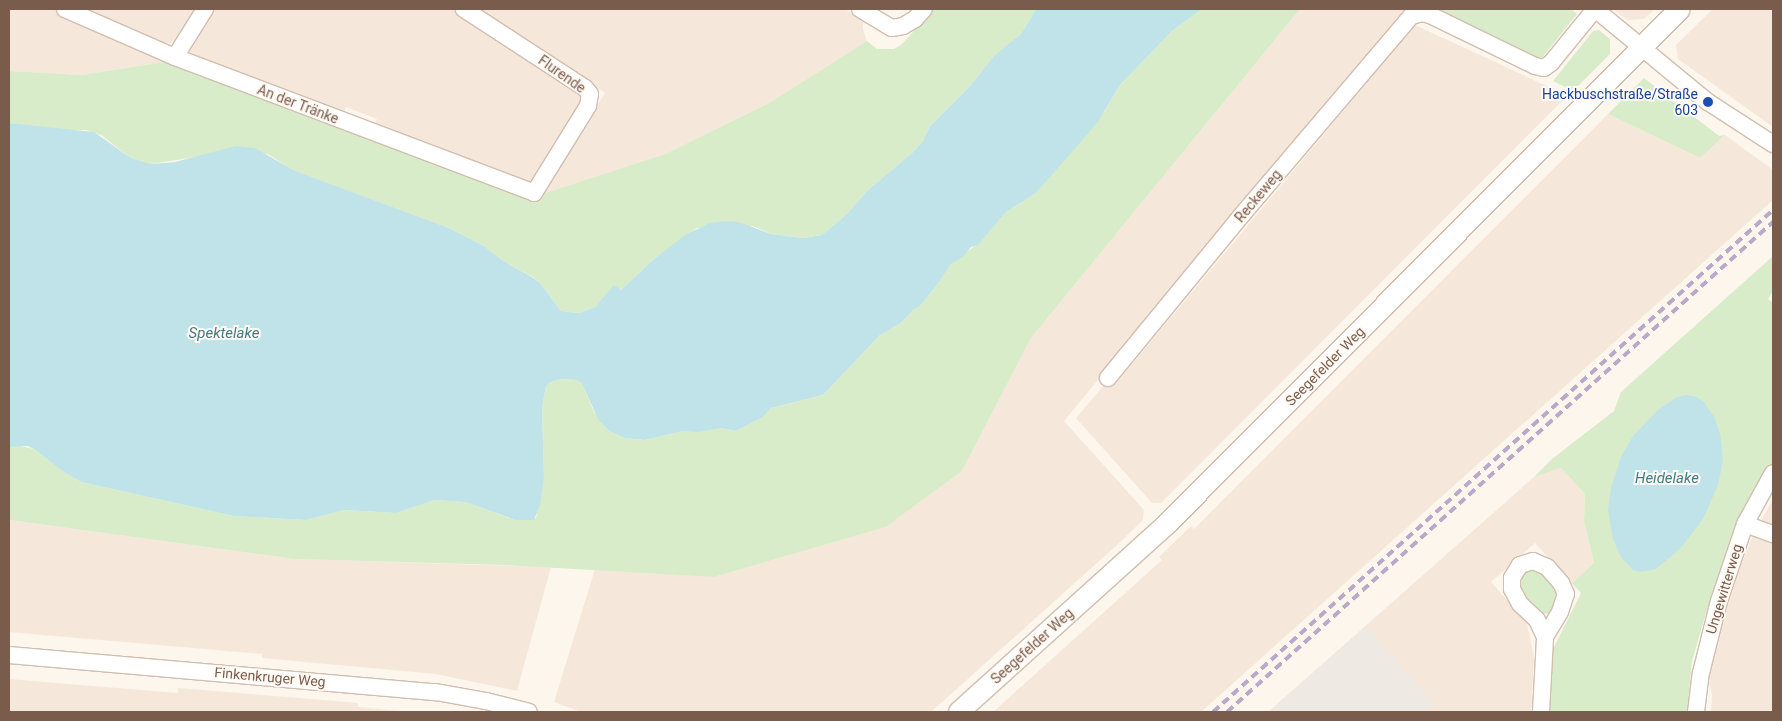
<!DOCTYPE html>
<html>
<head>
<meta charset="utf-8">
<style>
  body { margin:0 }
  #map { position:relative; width:1782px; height:721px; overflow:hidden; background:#fdf6ec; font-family:Roboto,sans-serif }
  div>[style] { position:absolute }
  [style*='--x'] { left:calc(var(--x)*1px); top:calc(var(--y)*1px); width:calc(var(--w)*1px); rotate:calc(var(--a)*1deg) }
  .residential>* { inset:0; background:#f5e8da }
  .industrial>* { inset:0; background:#efe9e4 }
  .green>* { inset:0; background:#d8ecc9 }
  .water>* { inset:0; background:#bfe3e8 }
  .roads { filter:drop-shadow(1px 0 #d1beb0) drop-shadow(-1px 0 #d1beb0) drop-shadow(0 1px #d1beb0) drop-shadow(0 -1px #d1beb0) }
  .minor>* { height:16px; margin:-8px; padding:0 8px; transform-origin:8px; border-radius:8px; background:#fff }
  .tertiary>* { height:20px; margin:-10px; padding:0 10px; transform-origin:10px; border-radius:10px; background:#fff }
  .rail>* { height:4px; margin-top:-2px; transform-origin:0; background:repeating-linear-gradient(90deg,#b9a8c9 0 8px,transparent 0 13px) }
  .dots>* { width:14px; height:14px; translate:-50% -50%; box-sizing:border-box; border:2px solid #fffaf3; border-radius:50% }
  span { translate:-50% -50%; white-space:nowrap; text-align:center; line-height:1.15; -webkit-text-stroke:4px #fffaf3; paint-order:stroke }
  .street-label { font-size:14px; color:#7a5c4d }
  .transit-label { font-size:14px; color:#164399 }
  .right { translate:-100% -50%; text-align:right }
  .water-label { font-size:15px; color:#437c86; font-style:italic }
  .frame { position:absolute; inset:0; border:10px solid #7a5c4d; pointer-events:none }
</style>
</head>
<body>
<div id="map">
  <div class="residential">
    <div style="clip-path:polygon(9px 9px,54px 9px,171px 59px,170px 61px,82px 75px,9px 71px)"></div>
    <div style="clip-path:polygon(76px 9px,199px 9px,177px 39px,171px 43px,161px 43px)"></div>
    <div style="clip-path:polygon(209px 9px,452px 9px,585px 94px,586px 101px,534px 184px,527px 185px,373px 127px,377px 119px,346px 107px,343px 116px,197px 60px,190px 52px,190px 41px)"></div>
    <div style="clip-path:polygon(476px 9px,845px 9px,863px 21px,863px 29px,867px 41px,769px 103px,665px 154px,542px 194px,605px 93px)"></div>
    <div style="clip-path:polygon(1300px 9px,1405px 9px,1064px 421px,1144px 510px,1143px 520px,1117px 545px,931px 712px,581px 712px,554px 702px,595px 569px,714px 577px,886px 527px,962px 471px,1031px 338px)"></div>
    <div style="clip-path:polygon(1613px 9px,1655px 9px,1644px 19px,1627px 20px)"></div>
    <div style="clip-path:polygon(1713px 9px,1773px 9px,1773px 127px,1678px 59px,1676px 45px)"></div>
    <div style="clip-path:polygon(1415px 25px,1562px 93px,1563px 100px,1161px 503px,1152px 503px,1076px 418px,1106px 383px,1113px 387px)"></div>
    <div style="clip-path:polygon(1608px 114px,1700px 158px,1725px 135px,1773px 170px,1773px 200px,1201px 712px,993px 712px,1162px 560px,1159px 557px,1191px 526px,1194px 529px)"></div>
    <div style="clip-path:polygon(1561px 468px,1585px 494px,1584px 521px,1594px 563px,1572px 583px,1535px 543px,1491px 582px,1527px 623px,1534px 657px,1531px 712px,1268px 712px,1534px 477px)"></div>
    <div style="clip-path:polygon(1773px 499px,1773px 712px,1711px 712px,1712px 696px,1707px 671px,1726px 602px,1753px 535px)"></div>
    <div style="clip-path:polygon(9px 520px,295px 559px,551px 567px,517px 691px,436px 674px,262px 658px,262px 654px,9px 632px)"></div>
    <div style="clip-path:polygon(9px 679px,178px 693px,178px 688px,358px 703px,358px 707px,410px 712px,9px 712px)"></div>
  </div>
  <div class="industrial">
    <div style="clip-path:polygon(1366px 626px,1435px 704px,1426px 712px,1281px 712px,1275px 706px)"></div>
  </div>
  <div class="green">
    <div style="clip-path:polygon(934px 9px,1036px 9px,1021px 34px,987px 65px,970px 86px,930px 126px,923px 141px,913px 152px,868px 190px,847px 214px,822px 235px,803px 238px,771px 234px,753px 226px,697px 228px,654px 259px,621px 290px,613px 287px,595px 307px,579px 313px,561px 311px,540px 283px,533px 277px,503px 261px,484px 246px,449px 228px,292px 170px,268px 154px,195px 157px,151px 164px,131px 158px,101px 135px,86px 130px,59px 130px,9px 123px,9px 71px,82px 75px,170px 61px,536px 201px,542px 194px,665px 154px,769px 103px,867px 41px,877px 49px,894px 49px,901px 45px)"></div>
    <div style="clip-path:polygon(1202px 9px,1300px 9px,1031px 338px,962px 471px,886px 527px,714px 577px,502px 565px,295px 559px,9px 520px,9px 447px,20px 446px,34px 449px,65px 473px,81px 482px,234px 516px,306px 520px,344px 510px,396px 513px,435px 500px,465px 502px,509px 518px,536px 518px,544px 478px,542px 408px,546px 386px,551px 382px,561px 379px,577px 380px,582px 384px,594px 412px,609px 431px,625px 438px,645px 440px,683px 431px,720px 428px,736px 431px,763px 417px,771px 408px,823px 395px,880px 335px,901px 323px,913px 310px,920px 306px,940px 281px,951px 264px,980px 242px,1006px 212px,1036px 193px,1105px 111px,1120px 85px,1172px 31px)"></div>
    <div style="clip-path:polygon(1434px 9px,1571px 9px,1577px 14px,1541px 59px)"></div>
    <div style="clip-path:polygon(1599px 30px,1610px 39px,1610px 54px,1573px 91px,1553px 81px,1593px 31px)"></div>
    <div style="clip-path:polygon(1644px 78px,1719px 136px,1725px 135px,1700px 158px,1608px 114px)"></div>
    <div style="clip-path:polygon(1773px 256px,1773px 291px,1768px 299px,1773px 303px,1773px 462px,1741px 517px,1711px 596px,1692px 661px,1687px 712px,1549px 712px,1550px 655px,1581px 593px,1572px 583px,1594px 563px,1584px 521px,1585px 494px,1561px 468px,1534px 477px,1552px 459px,1614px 411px,1621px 392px)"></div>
    <div style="clip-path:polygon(1536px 567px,1561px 591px,1552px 613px,1547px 614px,1532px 612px,1516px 579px,1519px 574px)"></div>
  </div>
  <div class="water">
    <div style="clip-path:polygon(1036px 9px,1202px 9px,1172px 31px,1120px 85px,1098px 122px,1036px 193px,1006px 212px,978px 245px,971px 247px,964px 256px,951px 264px,940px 281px,920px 306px,913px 310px,901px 323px,880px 335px,823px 395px,771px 408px,763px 417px,736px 431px,720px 428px,698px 432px,683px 431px,645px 440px,625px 438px,609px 431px,598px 419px,582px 384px,577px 380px,561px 379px,551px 382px,546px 386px,542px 408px,544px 478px,540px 505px,534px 520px,516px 520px,465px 502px,435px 500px,396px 513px,344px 510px,306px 520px,234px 516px,81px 482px,65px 473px,34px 449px,28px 446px,9px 447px,9px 123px,94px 132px,131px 158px,151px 164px,175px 162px,236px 146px,255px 148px,293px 170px,449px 228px,484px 246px,503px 261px,532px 277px,540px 283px,561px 311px,579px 313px,595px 307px,614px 285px,621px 290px,654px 259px,685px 235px,710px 223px,725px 221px,739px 222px,771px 234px,803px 238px,822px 235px,847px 214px,868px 190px,913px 152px,923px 141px,930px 126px,970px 86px,995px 55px,1021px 34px)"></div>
    <div style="clip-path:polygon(1687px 395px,1697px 397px,1704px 402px,1715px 418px,1721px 438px,1723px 461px,1718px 485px,1703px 519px,1680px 549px,1656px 569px,1641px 572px,1633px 570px,1621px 557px,1613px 539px,1608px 510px,1611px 488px,1621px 457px,1633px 436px,1658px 410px,1677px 397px)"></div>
  </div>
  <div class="roads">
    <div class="minor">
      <div style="--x:65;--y:9;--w:120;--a:23.6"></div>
      <div style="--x:175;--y:57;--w:384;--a:20.7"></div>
      <div style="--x:534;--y:193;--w:102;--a:-58.2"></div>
      <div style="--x:588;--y:106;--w:12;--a:-81"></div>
      <div style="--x:590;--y:94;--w:8;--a:-130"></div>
      <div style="--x:585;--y:88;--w:145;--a:-146.9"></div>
      <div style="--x:860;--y:9;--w:37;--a:31"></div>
      <div style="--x:892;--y:28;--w:11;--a:-10"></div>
      <div style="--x:903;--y:26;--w:14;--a:-30"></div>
      <div style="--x:915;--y:19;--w:13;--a:-48"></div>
      <div style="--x:1595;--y:9;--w:146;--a:39.5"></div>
      <div style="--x:1708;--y:102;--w:77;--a:32.9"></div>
      <div style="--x:175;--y:57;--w:57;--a:-58"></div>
      <div style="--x:1108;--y:378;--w:210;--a:-50.6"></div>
      <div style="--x:1241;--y:216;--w:262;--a:-49.6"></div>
      <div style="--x:1411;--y:16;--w:11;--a:-15"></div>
      <div style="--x:1422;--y:13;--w:8;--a:14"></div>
      <div style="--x:1430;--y:15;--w:117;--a:25.9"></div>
      <div style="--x:1535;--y:66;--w:9;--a:13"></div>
      <div style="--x:1544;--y:68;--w:9;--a:-36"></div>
      <div style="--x:1551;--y:63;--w:70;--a:-50.8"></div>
      <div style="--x:1745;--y:524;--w:30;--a:20"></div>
      <div style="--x:9;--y:655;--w:429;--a:5"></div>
      <div style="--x:436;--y:692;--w:51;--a:10.2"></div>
      <div style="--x:486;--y:701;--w:44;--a:14.3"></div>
      <div style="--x:1541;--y:712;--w:75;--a:-86.9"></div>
      <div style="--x:1545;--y:637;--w:29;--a:-59"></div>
      <div style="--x:1560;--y:612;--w:19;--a:-72"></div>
      <div style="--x:1566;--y:594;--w:12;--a:-114"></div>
      <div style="--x:1561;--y:583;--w:21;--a:-131"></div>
      <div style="--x:1547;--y:567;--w:15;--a:-157"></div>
      <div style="--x:1533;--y:561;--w:14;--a:163"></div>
      <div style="--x:1520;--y:565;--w:15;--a:122"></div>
      <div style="--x:1512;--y:578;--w:11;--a:90"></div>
      <div style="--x:1512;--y:589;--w:17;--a:62"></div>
      <div style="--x:1520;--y:604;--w:23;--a:43"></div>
      <div style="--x:1537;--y:620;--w:19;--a:65"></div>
      <div style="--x:1696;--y:712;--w:39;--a:-83"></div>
      <div style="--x:1701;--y:673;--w:74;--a:-76"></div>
      <div style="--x:1719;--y:601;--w:81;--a:-71.3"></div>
      <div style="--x:1745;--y:524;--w:58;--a:-61.2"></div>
    </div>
    <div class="tertiary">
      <div style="--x:959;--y:712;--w:279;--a:-42.1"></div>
      <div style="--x:1166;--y:525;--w:728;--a:-45.11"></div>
    </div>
  </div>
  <div class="rail">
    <div style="--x:1213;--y:712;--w:752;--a:-41.87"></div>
    <div style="--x:1227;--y:712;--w:734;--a:-41.91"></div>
  </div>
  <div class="dots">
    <div style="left:1708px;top:102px;background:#1a4fb4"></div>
  </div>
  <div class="street-label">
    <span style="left:562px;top:74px;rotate:35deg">Flurende</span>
    <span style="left:298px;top:104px;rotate:21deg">An der Tränke</span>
    <span style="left:1258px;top:196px;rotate:-50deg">Reckeweg</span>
    <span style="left:1325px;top:366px;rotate:-45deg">Seegefelder Weg</span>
    <span style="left:1724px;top:589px;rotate:-73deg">Ungewitterweg</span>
    <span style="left:1032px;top:646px;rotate:-42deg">Seegefelder Weg</span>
    <span style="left:270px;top:677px;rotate:5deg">Finkenkruger Weg</span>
  </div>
  <div class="transit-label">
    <span class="right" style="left:1698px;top:102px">Hackbuschstraße/Straße<br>603</span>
  </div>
  <div class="water-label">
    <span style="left:224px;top:334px">Spektelake</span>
    <span style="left:1667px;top:479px">Heidelake</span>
  </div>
  <div class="frame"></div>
</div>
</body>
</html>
